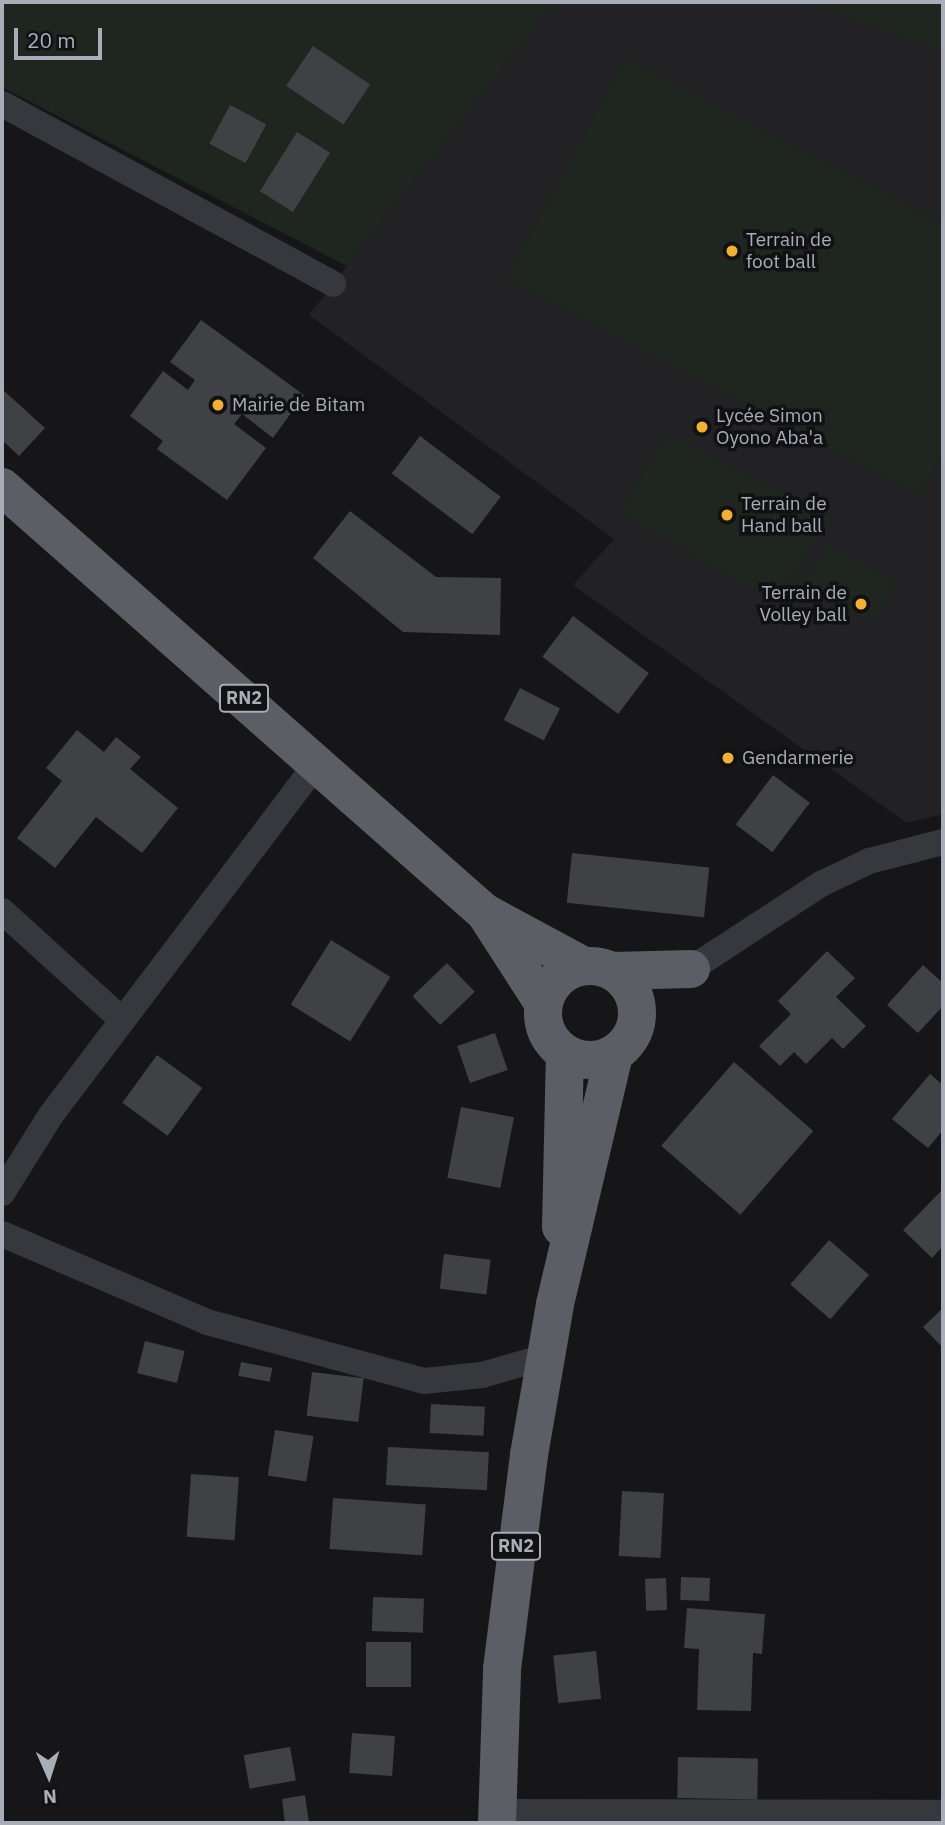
<!DOCTYPE html>
<html>
<head>
<meta charset="utf-8">
<style>
  body { margin:0 }
  #map { position:relative; width:945px; height:1825px; overflow:hidden; background:#161618; font-family:"IBM Plex Sans",sans-serif }
  div>[style] { position:absolute }
  [style*='--x'] { left:calc(var(--x)*1px); top:calc(var(--y)*1px); width:calc(var(--w)*1px); rotate:calc(var(--a)*1deg) }
  .built>* { inset:0; background:#222225 }
  .green>* { inset:0; background:#1e261f; transform-origin:0 0 }
  .building>* { inset:0; background:#404145; transform-origin:0 0 }
  .minor>* { height:26px; margin:-13px; padding:0 13px; transform-origin:13px; border-radius:13px; background:#37383d }
  .trunk>* { height:38px; margin:-19px; padding:0 19px; transform-origin:19px; border-radius:19px; background:#5b5e65 }
  .trunk>.ring { margin:-19px; padding:0; box-sizing:content-box; background:none; border:38px solid #5b5e65; border-radius:50% }
  .dots>* { width:19px; height:19px; translate:-50% -50%; box-sizing:border-box; border:4px solid #111113; border-radius:50% }
  span { translate:-50% -50%; white-space:nowrap; text-align:center; line-height:1.15; -webkit-text-stroke:7px #111113; paint-order:stroke }
  .shield-label span { padding:2px 5px; background:#111113; border:2px solid; border-radius:5px; -webkit-text-stroke-width:0 }
  .shield-label { font-size:18px; color:#a8adb8; font-weight:700 }
  .poi-label { font-size:19px; color:#a8adb8 }
  .left { translate:0 -50%; text-align:left }
  .right { translate:-100% -50%; text-align:right }
  .frame { position:absolute; inset:0; border:4px solid #a8adb8; pointer-events:none }
  .north { position:absolute; left:14px; top:1741px; width:70px; height:70px; -webkit-text-stroke:5px #111113; paint-order:stroke; rotate:177deg; font-size:19px; font-weight:700; line-height:28px; text-align:center; color:#a8adb8 }
  .north::after { content:''; display:block; margin:auto; width:24px; height:32px; background:#a8adb8; clip-path:polygon(50% 0,100% 100%,50% 72%,0 100%) }
  .scale { position:absolute; left:14px; top:28px; width:88px; height:32px; box-sizing:border-box; border:4px solid #a8adb8; border-top:0; padding-left:9px; font-size:21px; line-height:24px; white-space:nowrap; color:#a8adb8; -webkit-text-stroke:5px #111113; paint-order:stroke }
</style>
</head>
<body>
<div id="map">
  <div class="built">
    <div style="clip-path:polygon(2px 2px,943px 2px,943px 814px,907px 823px,573px 585px,614px 539px,309px 315px,347px 266px,2px 87px)"></div>
  </div>
  <div class="green">
    <div style="clip-path:polygon(2px 2px,555px 2px,347px 266px,2px 87px)"></div>
    <div style="clip-path:polygon(801px 2px,943px 2px,943px 51px)"></div>
    <div style="clip-path:polygon(625px 57px,943px 224px,943px 452px,920px 496px,506px 279px)"></div>
    <div style="clip-path:polygon(666px 432px,833px 518px,774px 602px,620px 513px)"></div>
    <div style="left:827px;top:543px;width:79px;height:48px;rotate:29deg"></div>
  </div>
  <div class="building">
    <div style="left:313px;top:46px;width:69px;height:48px;rotate:34deg"></div>
    <div style="left:230px;top:105px;width:41px;height:44px;rotate:28deg"></div>
    <div style="left:297px;top:132px;width:39px;height:70px;rotate:32deg"></div>
    <div style="clip-path:polygon(201px 320px,304px 395px,273px 438px,242px 414px,234px 424px,266px 448px,227px 500px,157px 449px,163px 441px,130px 416px,163px 371px,188px 390px,195px 380px,170px 362px)"></div>
    <div style="clip-path:polygon(2px 389px,45px 428px,19px 456px,2px 440px)"></div>
    <div style="left:420px;top:436px;width:101px;height:47px;rotate:37deg"></div>
    <div style="clip-path:polygon(350px 511px,436px 577px,501px 578px,500px 635px,403px 632px,313px 558px)"></div>
    <div style="left:573px;top:616px;width:95px;height:51px;rotate:37deg"></div>
    <div style="left:520px;top:688px;width:45px;height:36px;rotate:27deg"></div>
    <div style="clip-path:polygon(77px 730px,104px 752px,116px 737px,141px 757px,130px 769px,178px 808px,142px 853px,96px 817px,55px 868px,17px 838px,62px 781px,46px 768px)"></div>
    <div style="left:773px;top:775px;width:46px;height:62px;rotate:37deg"></div>
    <div style="left:572px;top:853px;width:138px;height:50px;rotate:6deg"></div>
    <div style="left:331px;top:940px;width:70px;height:76px;rotate:32deg"></div>
    <div style="clip-path:polygon(827px 951px,855px 978px,836px 997px,866px 1026px,843px 1049px,832px 1038px,806px 1064px,794px 1052px,780px 1066px,759px 1046px,791px 1014px,778px 1001px)"></div>
    <div style="left:447px;top:963px;width:40px;height:48px;rotate:46deg"></div>
    <div style="clip-path:polygon(923px 965px,943px 983px,943px 1006px,918px 1033px,887px 1005px)"></div>
    <div style="left:495px;top:1033px;width:39px;height:40px;rotate:71deg"></div>
    <div style="left:157px;top:1055px;width:56px;height:59px;rotate:36deg"></div>
    <div style="left:734px;top:1062px;width:105px;height:111px;rotate:41deg"></div>
    <div style="clip-path:polygon(930px 1074px,943px 1085px,943px 1130px,928px 1148px,892px 1119px)"></div>
    <div style="left:461px;top:1107px;width:54px;height:72px;rotate:11deg"></div>
    <div style="clip-path:polygon(943px 1189px,943px 1246px,932px 1258px,903px 1230px)"></div>
    <div style="left:829px;top:1240px;width:53px;height:59px;rotate:41deg"></div>
    <div style="left:444px;top:1254px;width:47px;height:35px;rotate:7deg"></div>
    <div style="clip-path:polygon(943px 1308px,943px 1348px,923px 1327px)"></div>
    <div style="left:145px;top:1341px;width:41px;height:33px;rotate:14deg"></div>
    <div style="left:241px;top:1362px;width:32px;height:14px;rotate:11deg"></div>
    <div style="left:312px;top:1372px;width:52px;height:44px;rotate:7deg"></div>
    <div style="left:431px;top:1404px;width:54px;height:29px;rotate:3deg"></div>
    <div style="left:275px;top:1430px;width:39px;height:46px;rotate:9deg"></div>
    <div style="left:388px;top:1447px;width:101px;height:38px;rotate:3deg"></div>
    <div style="left:191px;top:1474px;width:48px;height:63px;rotate:4deg"></div>
    <div style="left:622px;top:1491px;width:42px;height:65px;rotate:3deg"></div>
    <div style="left:333px;top:1498px;width:93px;height:51px;rotate:4deg"></div>
    <div style="left:681px;top:1577px;width:29px;height:23px;rotate:2deg"></div>
    <div style="left:666px;top:1578px;width:32px;height:21px;rotate:88deg"></div>
    <div style="left:373px;top:1597px;width:51px;height:34px;rotate:2deg"></div>
    <div style="clip-path:polygon(687px 1608px,765px 1614px,762px 1654px,753px 1653px,751px 1711px,697px 1710px,699px 1649px,684px 1648px)"></div>
    <div style="left:366px;top:1642px;width:45px;height:45px"></div>
    <div style="left:596px;top:1651px;width:48px;height:43px;rotate:84deg"></div>
    <div style="left:352px;top:1733px;width:43px;height:40px;rotate:4deg"></div>
    <div style="left:290px;top:1747px;width:34px;height:47px;rotate:80deg"></div>
    <div style="left:678px;top:1757px;width:80px;height:41px;rotate:1deg"></div>
    <div style="clip-path:polygon(305px 1795px,309px 1823px,285px 1823px,282px 1799px)"></div>
  </div>
  <div class="minor">
    <div style="--x:2;--y:104;--w:377;--a:28.5"></div>
    <div style="--x:2;--y:911;--w:162;--a:42.2"></div>
    <div style="--x:691;--y:969;--w:155;--a:-33.2"></div>
    <div style="--x:821;--y:884;--w:53;--a:-25.6"></div>
    <div style="--x:869;--y:861;--w:76;--a:-14.4"></div>
    <div style="--x:2;--y:1193;--w:92;--a:-57.9"></div>
    <div style="--x:51;--y:1115;--w:441;--a:-52.9"></div>
    <div style="--x:2;--y:1234;--w:223;--a:23.2"></div>
    <div style="--x:207;--y:1322;--w:225;--a:15.2"></div>
    <div style="--x:424;--y:1381;--w:58;--a:-5.9"></div>
    <div style="--x:482;--y:1375;--w:66;--a:-15.9"></div>
    <div style="--x:497;--y:1812;--w:446;--a:0.1"></div>
  </div>
  <div class="trunk">
    <div style="--x:2;--y:487;--w:643;--a:41.4"></div>
    <div style="--x:484;--y:912;--w:114;--a:28.4"></div>
    <div style="--x:487;--y:916;--w:103;--a:57.2"></div>
    <div class="ring" style="left:543px;top:966px;width:56px;height:56px"></div>
    <div style="--x:612;--y:971;--w:79;--a:-1.5"></div>
    <div style="--x:561;--y:1227;--w:173;--a:-88.7"></div>
    <div style="--x:497;--y:1823;--w:154;--a:-88.1"></div>
    <div style="--x:502;--y:1669;--w:216;--a:-82.8"></div>
    <div style="--x:529;--y:1455;--w:153;--a:-80.2"></div>
    <div style="--x:555;--y:1304;--w:257;--a:-76.7"></div>
  </div>
  <div class="dots">
    <div style="left:732px;top:251px;background:#f2b134"></div>
    <div style="left:218px;top:405px;background:#f2b134"></div>
    <div style="left:702px;top:427px;background:#f2b134"></div>
    <div style="left:727px;top:515px;background:#f2b134"></div>
    <div style="left:861px;top:604px;background:#f2b134"></div>
    <div style="left:728px;top:758px;background:#f2b134"></div>
  </div>
  <div class="shield-label">
    <span style="left:244px;top:698px">RN2</span>
    <span style="left:516px;top:1546px">RN2</span>
  </div>
  <div class="poi-label">
    <span class="left" style="left:746px;top:251px">Terrain de<br>foot ball</span>
    <span class="left" style="left:232px;top:405px">Mairie de Bitam</span>
    <span class="left" style="left:716px;top:427px">Lycée Simon<br>Oyono Aba'a</span>
    <span class="left" style="left:741px;top:515px">Terrain de<br>Hand ball</span>
    <span class="right" style="left:847px;top:604px">Terrain de<br>Volley ball</span>
    <span class="left" style="left:742px;top:758px">Gendarmerie</span>
  </div>
  <div class="frame"></div>
  <div class="north">N</div>
  <div class="scale">20 m</div>
</div>
</body>
</html>
